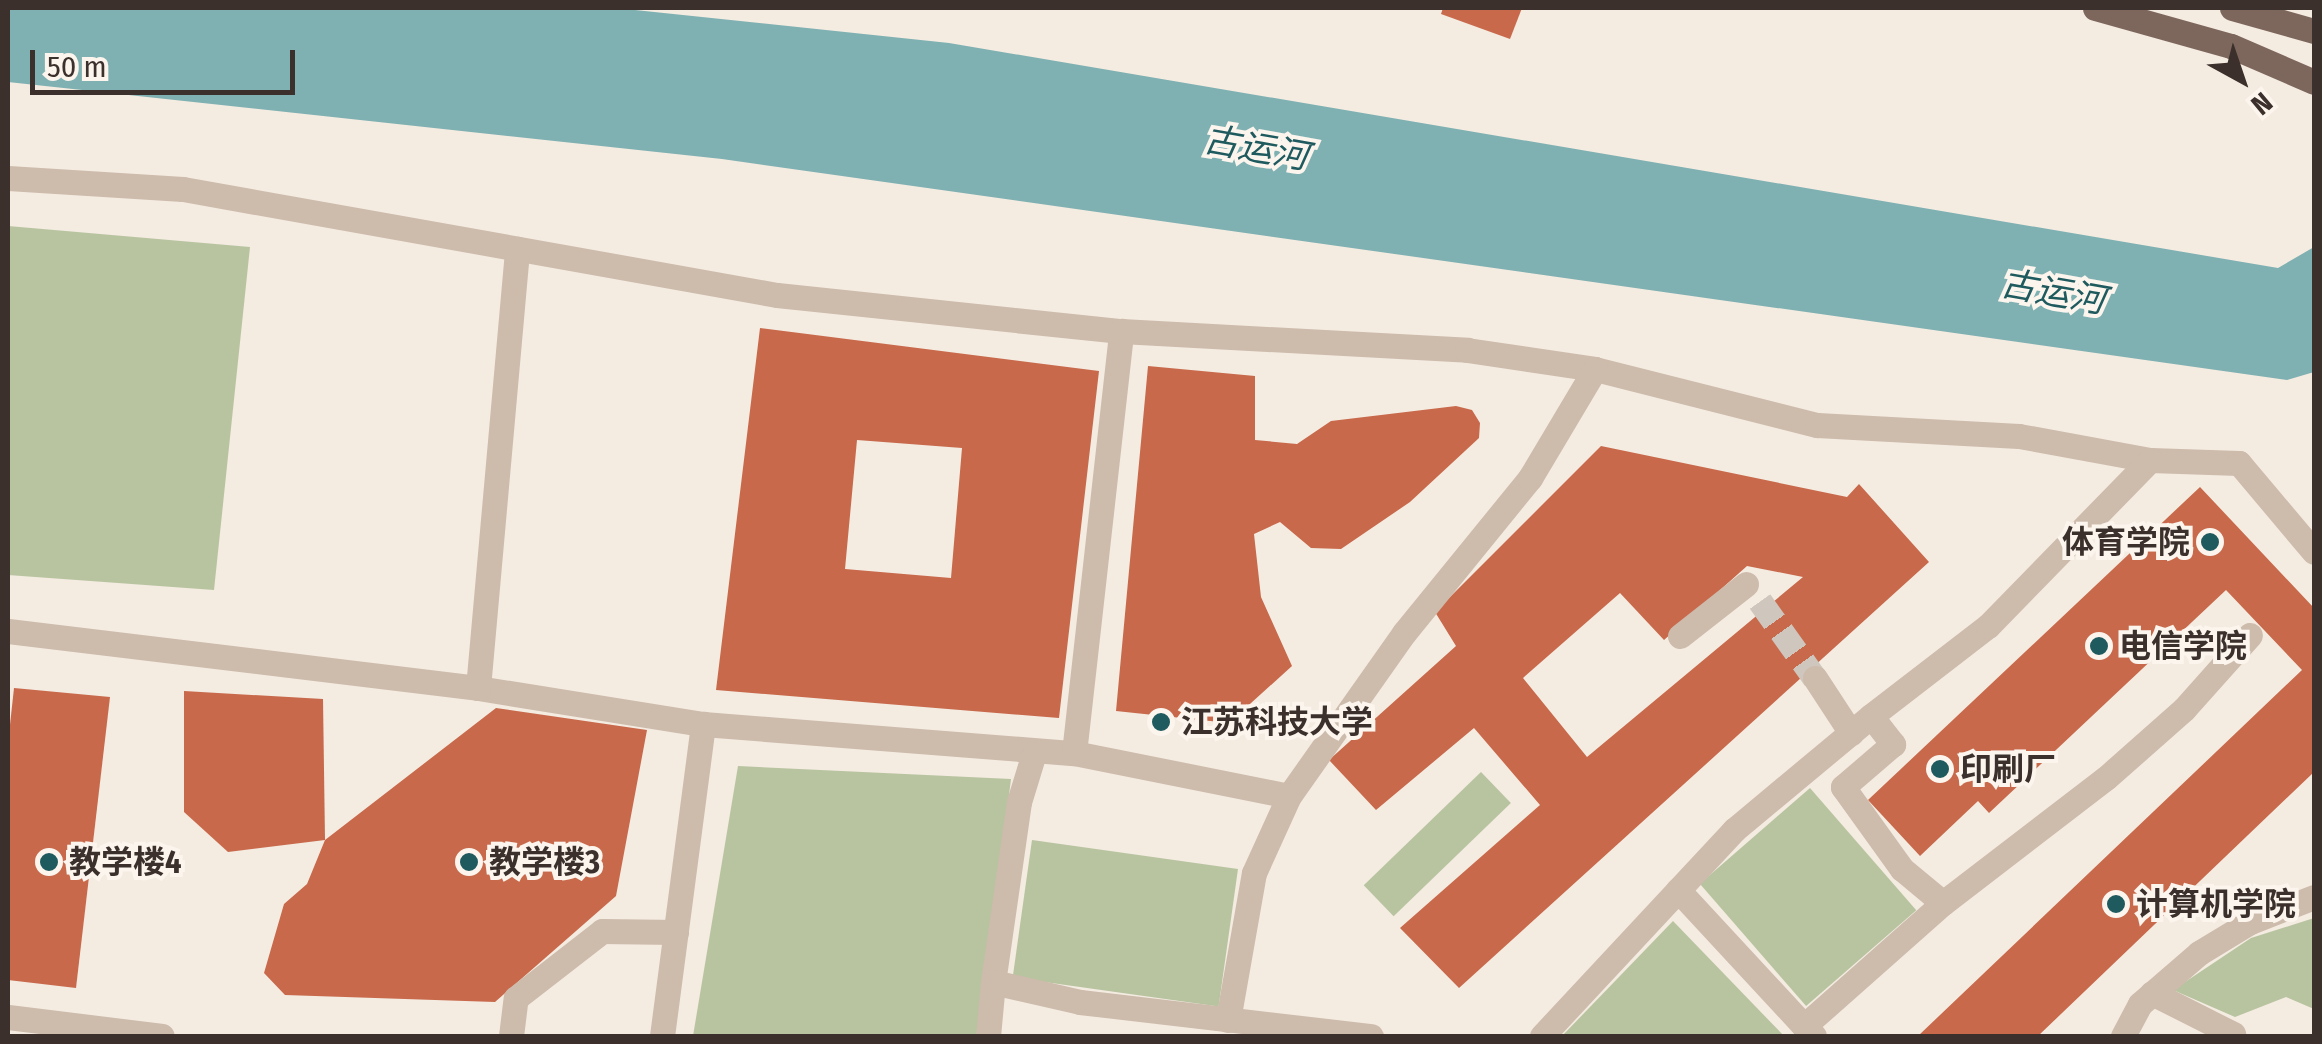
<!DOCTYPE html>
<html>
<head>
<meta charset="utf-8">
<style>
  body { margin:0 }
  #map { position:relative; width:2322px; height:1044px; overflow:hidden; background:#f4ebe1; font-family:"Fira Sans Condensed","Noto Sans SC",sans-serif }
  div>[style] { position:absolute }
  [style*='--x'] { left:calc(var(--x)*1px); top:calc(var(--y)*1px); width:calc(var(--w)*1px); rotate:calc(var(--a)*1deg) }
  .green>* { inset:0; background:#b8c4a0; transform-origin:0 0 }
  .water>* { inset:0; background:#7fb0b2 }
  .building>* { inset:0; background:#c8694b }
  .minor-tunnel>* { height:25px; margin-top:-12.5px; transform-origin:0; background:repeating-linear-gradient(90deg,#cfc6bd 0 25px,transparent 0 37px) }
  .minor>* { height:25px; margin:-12.5px; padding:0 12.5px; transform-origin:12.5px; border-radius:12.5px; background:#cdbbac }
  .major>* { height:25px; margin:-12.5px; padding:0 12.5px; transform-origin:12.5px; border-radius:12.5px; background:#7d675c }
  .dots>* { width:28px; height:28px; translate:-50% -50%; box-sizing:border-box; border:5px solid #fbf5ee; border-radius:50% }
  span { translate:-50% -50%; white-space:nowrap; text-align:center; line-height:1.15; -webkit-text-stroke:8px #fbf5ee; paint-order:stroke }
  .poi-label { font-size:32px; color:#3b302b; font-weight:700 }
  .right { translate:-100% -50%; text-align:right }
  .left { translate:0 -50%; text-align:left }
  .water-label { font-size:35px; color:#1f5a5e; font-style:italic }
  .frame { position:absolute; inset:0; border:10px solid #3b302b; pointer-events:none }
  .north { position:absolute; left:2192px; top:30px; width:100px; height:100px; -webkit-text-stroke:8px #fbf5ee; paint-order:stroke; rotate:140deg; font-size:28px; font-weight:700; line-height:40px; text-align:center; color:#3b302b }
  .north::after { content:''; display:block; margin:auto; width:35px; height:45px; background:#3b302b; clip-path:polygon(50% 0,100% 100%,50% 72%,0 100%) }
  .scale { position:absolute; left:30px; top:50px; width:265px; height:45px; box-sizing:border-box; border:5px solid #3b302b; border-top:0; padding-left:12px; font-size:30px; line-height:35px; white-space:nowrap; color:#3b302b; -webkit-text-stroke:8px #fbf5ee; paint-order:stroke }
</style>
</head>
<body>
<div id="map">
  <div class="green">
    <div style="clip-path:polygon(8px 226px,250px 247px,214px 590px,8px 575px)"></div>
    <div style="clip-path:polygon(738px 766px,1011px 779px,979px 1036px,693px 1036px)"></div>
    <div style="left:1481px;top:772px;width:43px;height:163px;rotate:46deg"></div>
    <div style="left:1810px;top:788px;width:162px;height:146px;rotate:49deg"></div>
    <div style="left:1032px;top:840px;width:208px;height:139px;rotate:8deg"></div>
    <div style="clip-path:polygon(2314px 918px,2314px 1009px,2286px 997px,2235px 1017px,2173px 990px,2251px 938px)"></div>
    <div style="clip-path:polygon(1673px 921px,1784px 1036px,1562px 1036px)"></div>
  </div>
  <div class="water">
    <div style="clip-path:polygon(8px 8px,616px 8px,949px 43px,2278px 268px,2314px 247px,2314px 372px,2287px 380px,722px 159px,8px 82px)"></div>
  </div>
  <div class="building">
    <div style="clip-path:polygon(1443px 8px,1522px 8px,1510px 39px,1441px 14px)"></div>
    <div style="clip-path:polygon(evenodd,760px 328px,1099px 371px,1059px 718px,716px 690px,760px 328px,857px 440px,962px 448px,951px 578px,845px 569px,857px 440px)"></div>
    <div style="clip-path:polygon(1148px 366px,1255px 376px,1255px 440px,1297px 444px,1331px 421px,1456px 406px,1472px 410px,1480px 423px,1479px 438px,1410px 502px,1341px 549px,1311px 548px,1280px 522px,1254px 534px,1261px 597px,1292px 666px,1229px 723px,1116px 711px)"></div>
    <div style="clip-path:polygon(evenodd,1601px 446px,1847px 497px,1859px 484px,1929px 562px,1459px 988px,1400px 928px,1540px 805px,1474px 728px,1376px 810px,1329px 760px,1456px 646px,1435px 612px,1601px 446px,1747px 566px,1803px 577px,1587px 757px,1523px 678px,1620px 593px,1664px 640px,1747px 566px)"></div>
    <div style="clip-path:polygon(2200px 487px,2314px 608px,2314px 772px,2038px 1036px,1918px 1036px,2302px 670px,2226px 590px,1989px 813px,1978px 801px,1920px 856px,1868px 800px)"></div>
    <div style="clip-path:polygon(14px 688px,110px 697px,76px 988px,8px 980px,8px 743px)"></div>
    <div style="clip-path:polygon(184px 691px,323px 699px,325px 840px,228px 852px,184px 812px)"></div>
    <div style="clip-path:polygon(496px 708px,647px 730px,616px 896px,495px 1002px,285px 995px,264px 973px,284px 904px,307px 884px,325px 840px)"></div>
  </div>
  <div class="minor-tunnel">
    <div style="--x:1760;--y:601;--w:95;--a:54.5"></div>
  </div>
  <div class="minor">
    <div style="--x:8;--y:178;--w:175;--a:3.6"></div>
    <div style="--x:183;--y:189;--w:603;--a:10.12"></div>
    <div style="--x:777;--y:295;--w:346;--a:6"></div>
    <div style="--x:1121;--y:331;--w:347;--a:3.1"></div>
    <div style="--x:1467;--y:350;--w:129;--a:8.4"></div>
    <div style="--x:1595;--y:369;--w:229;--a:14.2"></div>
    <div style="--x:1817;--y:425;--w:202;--a:3.1"></div>
    <div style="--x:2019;--y:436;--w:133;--a:10.4"></div>
    <div style="--x:2150;--y:460;--w:89;--a:1.9"></div>
    <div style="--x:2239;--y:463;--w:116;--a:49.9"></div>
    <div style="--x:8;--y:631;--w:473;--a:6.9"></div>
    <div style="--x:478;--y:688;--w:228;--a:9.1"></div>
    <div style="--x:703;--y:724;--w:372;--a:4.5"></div>
    <div style="--x:1074;--y:753;--w:219;--a:11.3"></div>
    <div style="--x:1289;--y:796;--w:199;--a:-54.8"></div>
    <div style="--x:1404;--y:633;--w:200;--a:-50.9"></div>
    <div style="--x:1530;--y:478;--w:127;--a:-59.2"></div>
    <div style="--x:1680;--y:636;--w:84;--a:-38.2"></div>
    <div style="--x:1815;--y:678;--w:66;--a:56.8"></div>
    <div style="--x:478;--y:688;--w:441;--a:-84.9"></div>
    <div style="--x:1871;--y:716;--w:148;--a:-37.6"></div>
    <div style="--x:1988;--y:626;--w:232;--a:-45.7"></div>
    <div style="--x:1034;--y:753;--w:51;--a:107"></div>
    <div style="--x:1019;--y:802;--w:182;--a:98.2"></div>
    <div style="--x:993;--y:982;--w:89;--a:12.9"></div>
    <div style="--x:1080;--y:1002;--w:293;--a:6.7"></div>
    <div style="--x:1074;--y:753;--w:425;--a:-83.6"></div>
    <div style="--x:1678;--y:890;--w:185;--a:47.2"></div>
    <div style="--x:1943;--y:903;--w:205;--a:-37.5"></div>
    <div style="--x:2106;--y:778;--w:104;--a:-41.5"></div>
    <div style="--x:2184;--y:709;--w:99;--a:-48.3"></div>
    <div style="--x:2152;--y:993;--w:91;--a:26.8"></div>
    <div style="--x:8;--y:1017;--w:155;--a:7"></div>
    <div style="--x:1228;--y:1020;--w:149;--a:-80"></div>
    <div style="--x:1254;--y:873;--w:85;--a:-65.6"></div>
    <div style="--x:511;--y:1036;--w:38;--a:-83"></div>
    <div style="--x:516;--y:998;--w:109;--a:-37.9"></div>
    <div style="--x:602;--y:931;--w:74;--a:0.8"></div>
    <div style="--x:662;--y:1036;--w:315;--a:-82.5"></div>
    <div style="--x:988;--y:1036;--w:54;--a:-84.7"></div>
    <div style="--x:1542;--y:1036;--w:282;--a:-47"></div>
    <div style="--x:1734;--y:830;--w:178;--a:-39.8"></div>
    <div style="--x:1871;--y:716;--w:36;--a:52"></div>
    <div style="--x:1893;--y:744;--w:66;--a:139.3"></div>
    <div style="--x:1843;--y:787;--w:101;--a:54.3"></div>
    <div style="--x:1902;--y:869;--w:53;--a:39.7"></div>
    <div style="--x:1943;--y:903;--w:186;--a:138.5"></div>
    <div style="--x:1804;--y:1026;--w:14;--a:45"></div>
    <div style="--x:2123;--y:1036;--w:36;--a:-62"></div>
    <div style="--x:2140;--y:1004;--w:78;--a:-40.8"></div>
    <div style="--x:2199;--y:953;--w:60;--a:-31.3"></div>
    <div style="--x:2250;--y:922;--w:69;--a:-21.3"></div>
  </div>
  <div class="major">
    <div style="--x:2095;--y:8;--w:141;--a:15.6"></div>
    <div style="--x:2231;--y:46;--w:90;--a:23.4"></div>
    <div style="--x:2232;--y:8;--w:85;--a:15.7"></div>
  </div>
  <div class="dots">
    <div style="left:2210px;top:542px;background:#1f5a5e"></div>
    <div style="left:2099px;top:646px;background:#1f5a5e"></div>
    <div style="left:1161px;top:722px;background:#1f5a5e"></div>
    <div style="left:1940px;top:769px;background:#1f5a5e"></div>
    <div style="left:49px;top:862px;background:#1f5a5e"></div>
    <div style="left:469px;top:862px;background:#1f5a5e"></div>
    <div style="left:2116px;top:904px;background:#1f5a5e"></div>
  </div>
  <div class="poi-label">
    <span class="right" style="left:2190px;top:542px">体育学院</span>
    <span class="left" style="left:2119px;top:646px">电信学院</span>
    <span class="left" style="left:1181px;top:722px">江苏科技大学</span>
    <span class="left" style="left:1960px;top:769px">印刷厂</span>
    <span class="left" style="left:69px;top:862px">教学楼4</span>
    <span class="left" style="left:489px;top:862px">教学楼3</span>
    <span class="left" style="left:2136px;top:904px">计算机学院</span>
  </div>
  <div class="water-label">
    <span style="left:1256px;top:148px;rotate:10deg">古运河</span>
    <span style="left:2053px;top:292px;rotate:10deg">古运河</span>
  </div>
  <div class="frame"></div>
  <div class="north">N</div>
  <div class="scale">50 m</div>
</div>
</body>
</html>
